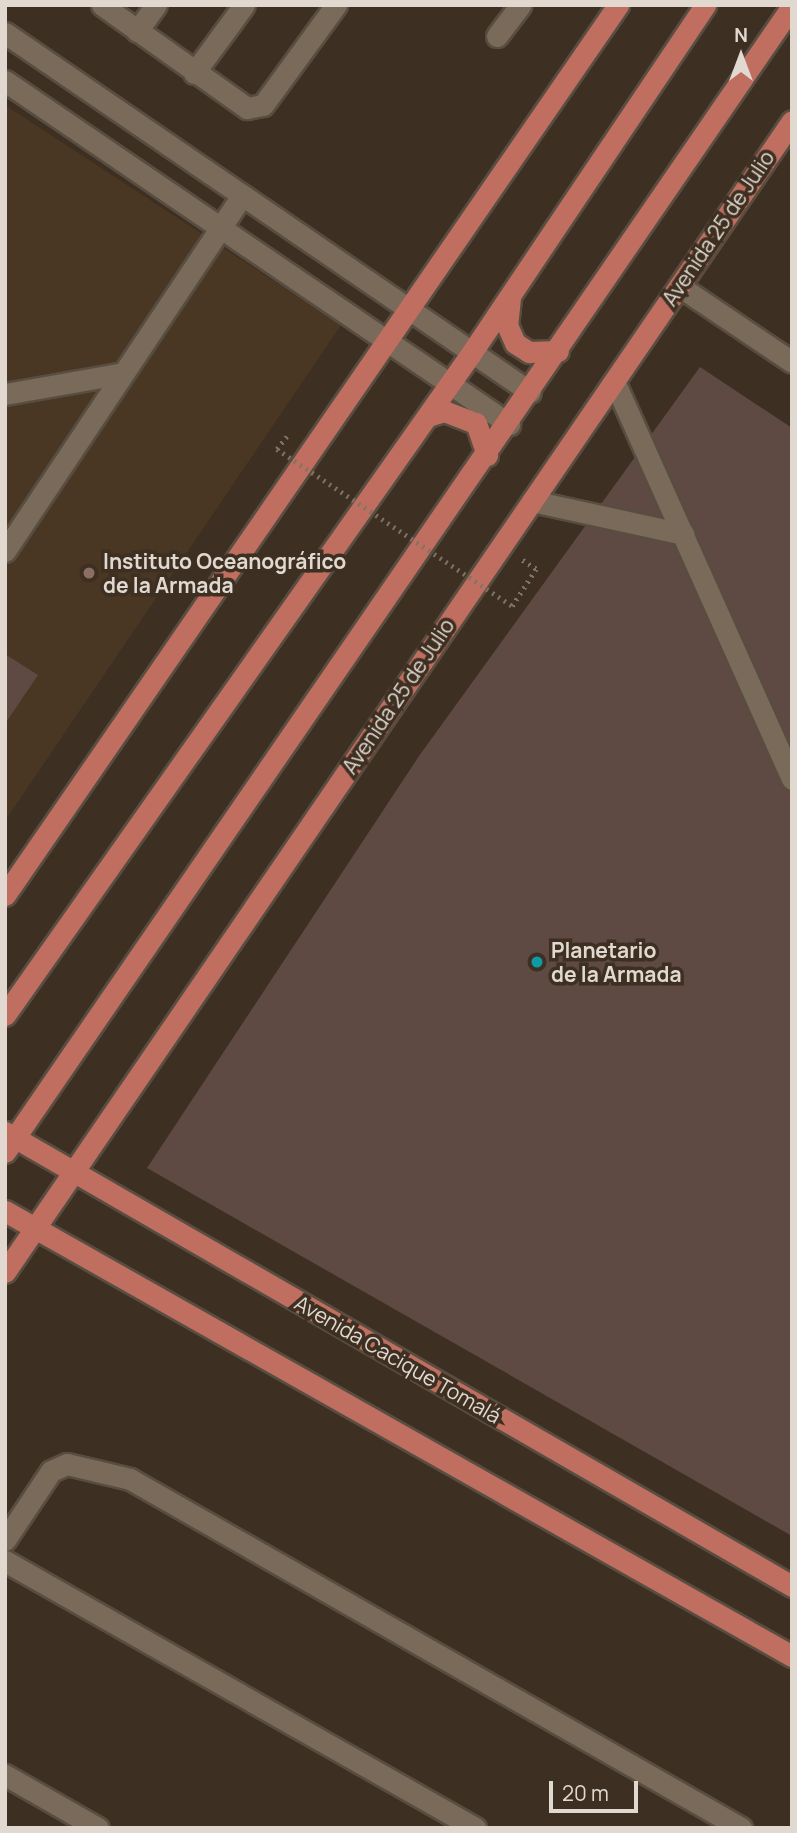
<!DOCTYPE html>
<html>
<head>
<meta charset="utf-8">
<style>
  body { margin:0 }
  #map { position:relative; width:797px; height:1833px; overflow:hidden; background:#3d2f21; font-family:Manrope,sans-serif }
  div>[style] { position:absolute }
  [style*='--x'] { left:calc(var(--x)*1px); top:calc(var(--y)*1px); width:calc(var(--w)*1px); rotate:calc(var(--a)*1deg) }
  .built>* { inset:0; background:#493723 }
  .building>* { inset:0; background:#5f4943 }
  .path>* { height:4.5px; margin-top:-2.25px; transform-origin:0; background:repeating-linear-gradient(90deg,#7f7367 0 2px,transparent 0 7px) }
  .roads { filter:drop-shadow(2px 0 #584d41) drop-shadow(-2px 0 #584d41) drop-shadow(0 2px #584d41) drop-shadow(0 -2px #584d41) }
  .minor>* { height:21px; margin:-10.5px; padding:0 10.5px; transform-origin:10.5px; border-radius:10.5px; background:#796a59 }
  .major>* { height:21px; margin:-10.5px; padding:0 10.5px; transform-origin:10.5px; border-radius:10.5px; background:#bf6e5f }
  .path-bridge>* { height:4.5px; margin-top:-2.25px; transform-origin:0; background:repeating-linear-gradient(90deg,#7f7367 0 2px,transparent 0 7px) }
  .dots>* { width:19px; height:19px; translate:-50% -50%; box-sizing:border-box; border:4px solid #3d2f21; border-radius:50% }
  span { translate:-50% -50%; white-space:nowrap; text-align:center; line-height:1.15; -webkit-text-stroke:7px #3d2f21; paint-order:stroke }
  .street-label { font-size:21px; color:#e1d9d0 }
  .poi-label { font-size:21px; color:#e1d9d0; font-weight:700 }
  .left { translate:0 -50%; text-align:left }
  .frame { position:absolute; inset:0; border:7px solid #e1d9d0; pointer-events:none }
  .north { position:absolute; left:706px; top:21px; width:70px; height:70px; -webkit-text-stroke:5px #3d2f21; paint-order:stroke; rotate:0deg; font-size:19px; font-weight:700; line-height:28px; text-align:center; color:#e1d9d0 }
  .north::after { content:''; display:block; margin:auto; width:24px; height:32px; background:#e1d9d0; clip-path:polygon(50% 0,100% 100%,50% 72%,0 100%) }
  .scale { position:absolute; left:549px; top:1781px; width:89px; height:32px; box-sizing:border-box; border:4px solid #e1d9d0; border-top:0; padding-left:9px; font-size:21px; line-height:24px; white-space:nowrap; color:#e1d9d0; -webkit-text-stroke:5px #3d2f21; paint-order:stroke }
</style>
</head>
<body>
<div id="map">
  <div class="built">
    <div style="clip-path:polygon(5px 105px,341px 325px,5px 821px)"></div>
  </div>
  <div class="building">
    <div style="clip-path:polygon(700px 367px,792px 428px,792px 1536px,147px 1168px,419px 756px)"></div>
    <div style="clip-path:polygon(5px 654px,38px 675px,5px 724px)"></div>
  </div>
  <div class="path">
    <div style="--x:277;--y:449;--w:20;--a:-53"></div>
    <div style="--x:512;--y:606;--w:44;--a:-57"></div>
    <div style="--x:536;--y:569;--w:17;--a:-147"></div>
  </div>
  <div class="roads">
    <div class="minor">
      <div style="--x:102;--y:5;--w:178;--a:35.4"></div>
      <div style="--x:247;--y:108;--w:16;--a:-11"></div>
      <div style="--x:263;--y:105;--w:124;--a:-53.9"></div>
      <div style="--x:137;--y:31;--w:32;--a:-54"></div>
      <div style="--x:5;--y:33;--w:636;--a:34.36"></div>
      <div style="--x:497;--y:36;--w:39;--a:-53"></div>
      <div style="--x:194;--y:73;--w:84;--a:-53.7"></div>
      <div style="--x:5;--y:81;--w:610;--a:34.24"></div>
      <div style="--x:679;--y:286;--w:136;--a:33.9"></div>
      <div style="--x:614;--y:381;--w:436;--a:65.9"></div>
      <div style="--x:5;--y:394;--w:116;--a:-10"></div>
      <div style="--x:532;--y:501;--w:155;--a:12.3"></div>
      <div style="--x:5;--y:551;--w:425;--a:-56.3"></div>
      <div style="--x:5;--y:1540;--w:83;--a:-56.3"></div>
      <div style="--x:51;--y:1471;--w:17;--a:-24"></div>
      <div style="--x:67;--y:1464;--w:65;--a:13.4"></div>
      <div style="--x:130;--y:1479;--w:704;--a:29.73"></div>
      <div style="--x:5;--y:1561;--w:541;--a:29.6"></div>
      <div style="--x:5;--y:1775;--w:107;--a:29.7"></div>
    </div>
    <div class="major">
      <div style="--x:510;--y:298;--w:27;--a:96"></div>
      <div style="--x:507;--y:325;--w:20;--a:66"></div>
      <div style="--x:515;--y:343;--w:17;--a:33"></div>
      <div style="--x:529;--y:352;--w:29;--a:-2"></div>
      <div style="--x:428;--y:416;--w:17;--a:-17"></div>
      <div style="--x:444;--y:411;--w:34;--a:21"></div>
      <div style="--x:476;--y:423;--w:34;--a:71"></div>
      <div style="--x:5;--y:895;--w:1081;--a:-55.44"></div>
      <div style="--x:5;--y:1015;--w:807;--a:-54.83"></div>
      <div style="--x:470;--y:355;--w:422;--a:-56.1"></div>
      <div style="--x:5;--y:1132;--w:909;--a:29.98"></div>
      <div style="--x:5;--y:1152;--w:1390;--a:-55.52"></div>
      <div style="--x:5;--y:1211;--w:904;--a:29.49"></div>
      <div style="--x:5;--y:1272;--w:1394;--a:-55.64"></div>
    </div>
  </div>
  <div class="path-bridge">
    <div style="--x:277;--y:449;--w:283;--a:33.7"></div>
  </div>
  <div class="dots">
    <div style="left:89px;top:573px;background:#8d6e63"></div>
    <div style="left:537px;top:962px;background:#0f9aa8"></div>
  </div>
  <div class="street-label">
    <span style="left:718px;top:228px;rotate:-56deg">Avenida 25 de Julio</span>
    <span style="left:398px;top:696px;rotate:-56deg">Avenida 25 de Julio</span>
    <span style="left:398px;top:1359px;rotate:30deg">Avenida Cacique Tomalá</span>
  </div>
  <div class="poi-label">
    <span class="left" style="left:103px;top:573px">Instituto Oceanográfico<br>de la Armada</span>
    <span class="left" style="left:551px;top:962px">Planetario<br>de la Armada</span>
  </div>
  <div class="frame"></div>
  <div class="north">N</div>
  <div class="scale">20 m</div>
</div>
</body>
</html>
